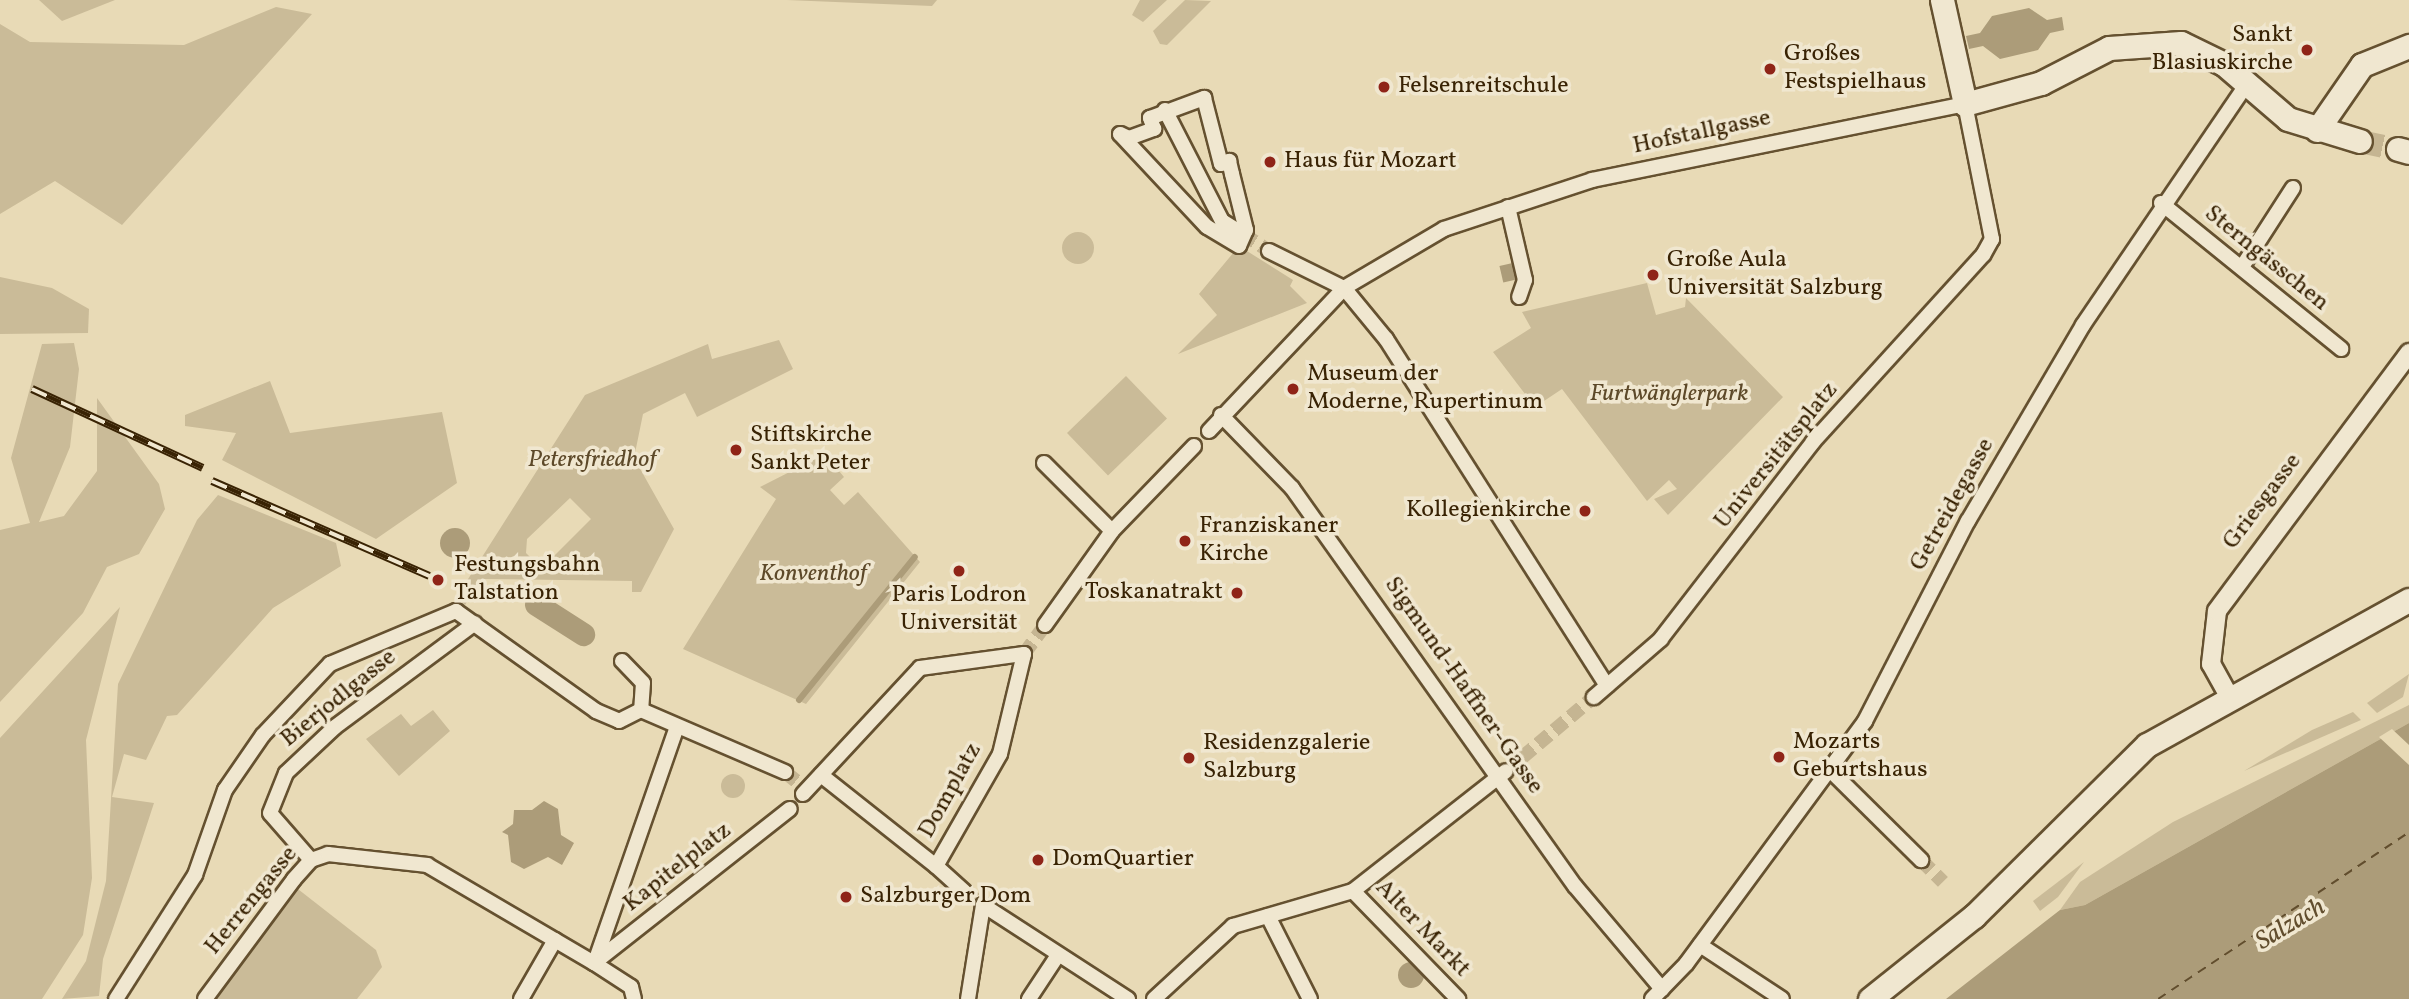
<!DOCTYPE html>
<html>
<head>
<meta charset="utf-8">
<style>
  body { margin:0 }
  #map { position:relative; width:2409px; height:999px; overflow:hidden; background:#e8dab6; font-family:Vollkorn,serif }
  div>[style] { position:absolute }
  [style*='--x'] { left:calc(var(--x)*1px); top:calc(var(--y)*1px); width:calc(var(--w)*1px); rotate:calc(var(--a)*1deg) }
  .green>* { inset:0; background:#cabb98; transform-origin:0 0 }
  .round { border-radius:50% }
  .water>* { inset:0; background:#ac9c79; transform-origin:0 0 }
  .pier>* { inset:0; background:#e8dab6 }
  .stream>* { height:6px; margin:-3px; padding:0 3px; transform-origin:3px; border-radius:3px; background:#ac9c79 }
  .canal>* { height:23px; margin:-11.5px; padding:0 11.5px; transform-origin:11.5px; border-radius:11.5px; background:#ac9c79 }
  .ferry>* { height:2px; margin-top:-1px; transform-origin:0; background:repeating-linear-gradient(90deg,#614d2d 0 9px,transparent 0 16px) }
  .pedestrian-tunnel>* { height:14px; margin-top:-7px; transform-origin:0; background:repeating-linear-gradient(90deg,#c5b592 0 14px,transparent 0 21px) }
  .tertiary-tunnel>* { height:23px; margin-top:-11.5px; transform-origin:0; background:repeating-linear-gradient(90deg,#c5b592 0 23px,transparent 0 34px) }
  .roads { filter:drop-shadow(2px 0 #655130) drop-shadow(-2px 0 #655130) drop-shadow(0 2px #655130) drop-shadow(0 -2px #655130) }
  .pedestrian>* { height:14px; margin:-7px; padding:0 7px; transform-origin:7px; border-radius:7px; background:#f0e7d0 }
  .minor>* { height:18px; margin:-9px; padding:0 9px; transform-origin:9px; border-radius:9px; background:#f0e7d0 }
  .tertiary>* { height:23px; margin:-11.5px; padding:0 11.5px; transform-origin:11.5px; border-radius:11.5px; background:#f0e7d0 }
  .rail>* { height:8px; margin-top:-4px; transform-origin:0; background:repeating-linear-gradient(90deg,#f0e7d0 0 16px,#392304 0 32px); box-sizing:border-box; border-block:2px solid #392304 }
  .dots>* { width:19px; height:19px; translate:-50% -50%; box-sizing:border-box; border:4px solid #f0e7d0; border-radius:50% }
  span { translate:-50% -50%; white-space:nowrap; text-align:center; line-height:1.15; -webkit-text-stroke:7px #f0e7d0; paint-order:stroke }
  .poi-label { font-size:24px; color:#392304 }
  .right { translate:-100% -50%; text-align:right }
  .left { translate:0 -50%; text-align:left }
  .street-label { font-size:24px; color:#392304 }
  .park-label { font-size:24px; color:#5d4929; font-style:italic }
  .water-label { font-size:26px; color:#614d2d; font-style:italic }
</style>
</head>
<body>
<div id="map">
  <div class="green">
    <div style="clip-path:polygon(39px 0,115px 0,62px 21px)"></div>
    <div style="clip-path:polygon(787px 0,937px 0,932px 6px)"></div>
    <div style="clip-path:polygon(1140px 0,1167px 0,1143px 22px,1132px 15px)"></div>
    <div style="clip-path:polygon(1185px 0,1211px 1px,1167px 45px,1160px 44px,1153px 31px)"></div>
    <div style="clip-path:polygon(276px 7px,312px 14px,122px 225px,55px 181px,0 214px,0 24px,30px 42px,184px 45px)"></div>
    <div class="round" style="left:1062px;top:232px;width:32px;height:32px"></div>
    <div style="clip-path:polygon(1239px 246px,1293px 280px,1290px 286px,1307px 303px,1178px 354px,1217px 315px,1199px 294px)"></div>
    <div style="clip-path:polygon(0 277px,52px 288px,89px 309px,88px 333px,0 334px)"></div>
    <div style="clip-path:polygon(1647px 283px,1656px 315px,1685px 307px,1686px 298px,1783px 397px,1668px 515px,1654px 499px,1677px 489px,1669px 480px,1647px 501px,1562px 389px,1535px 407px,1493px 352px,1531px 328px,1522px 312px)"></div>
    <div style="clip-path:polygon(evenodd,779px 340px,793px 369px,697px 417px,685px 393px,643px 414px,634px 458px,674px 529px,641px 592px,632px 592px,632px 581px,482px 579px,465px 605px,456px 598px,585px 395px,708px 344px,712px 359px,779px 340px,570px 498px,591px 519px,548px 562px,534px 561px,526px 553px,527px 539px,570px 498px)"></div>
    <div style="clip-path:polygon(74px 343px,79px 369px,70px 447px,39px 522px,64px 516px,97px 471px,97px 398px,159px 484px,165px 509px,139px 554px,107px 567px,83px 613px,0 702px,0 530px,30px 523px,11px 458px,42px 344px)"></div>
    <div style="left:1126px;top:376px;width:59px;height:82px;rotate:46deg"></div>
    <div style="clip-path:polygon(270px 381px,290px 433px,442px 412px,457px 483px,376px 539px,222px 460px,236px 433px,185px 426px,185px 415px)"></div>
    <div style="clip-path:polygon(825px 454px,844px 477px,830px 490px,844px 505px,858px 492px,920px 562px,806px 704px,683px 649px,776px 499px,760px 487px)"></div>
    <div style="clip-path:polygon(218px 495px,336px 543px,341px 566px,273px 608px,177px 715px,167px 716px,146px 760px,124px 754px,112px 797px,154px 803px,103px 959px,99px 996px,62px 999px,86px 961px,106px 881px,118px 684px,197px 520px)"></div>
    <div style="clip-path:polygon(120px 607px,86px 740px,92px 878px,83px 935px,42px 999px,0 999px,0 738px)"></div>
    <div style="clip-path:polygon(2409px 674px,2403px 697px,2377px 713px,2367px 703px)"></div>
    <div style="clip-path:polygon(2409px 705px,2409px 723px,2085px 905px,2060px 910px,2080px 882px,2173px 822px)"></div>
    <div style="clip-path:polygon(433px 710px,450px 731px,399px 776px,366px 739px,401px 714px,411px 726px)"></div>
    <div style="clip-path:polygon(2353px 712px,2361px 720px,2244px 771px,2312px 730px)"></div>
    <div class="round" style="left:721px;top:774px;width:24px;height:24px"></div>
    <div style="clip-path:polygon(2084px 862px,2058px 897px,2040px 911px,2033px 901px)"></div>
    <div style="clip-path:polygon(294px 886px,376px 950px,382px 967px,357px 999px,216px 999px)"></div>
  </div>
  <div class="water">
    <div style="clip-path:polygon(2029px 8px,2047px 20px,2062px 17px,2064px 30px,2050px 33px,2038px 50px,2000px 59px,1983px 46px,1969px 49px,1966px 36px,1980px 33px,1992px 16px)"></div>
    <div style="left:1517px;top:262px;width:17px;height:18px;rotate:77deg"></div>
    <div class="round" style="left:440px;top:528px;width:30px;height:30px"></div>
    <div style="clip-path:polygon(2409px 723px,2409px 999px,1946px 999px,2060px 910px,2085px 905px)"></div>
    <div style="clip-path:polygon(544px 801px,558px 809px,561px 835px,574px 843px,562px 865px,548px 857px,524px 869px,511px 862px,508px 835px,502px 832px,513px 824px,514px 810px,532px 810px)"></div>
    <div class="round" style="left:1398px;top:962px;width:26px;height:26px"></div>
  </div>
  <div class="pier">
    <div style="clip-path:polygon(2392px 729px,2409px 745px,2409px 765px,2379px 737px)"></div>
  </div>
  <div class="stream">
    <div style="--x:799;--y:700;--w:184;--a:-51"></div>
  </div>
  <div class="canal">
    <div style="--x:536;--y:604;--w:56;--a:32.6"></div>
  </div>
  <div class="ferry">
    <div style="--x:2158;--y:999;--w:301;--a:-33.6"></div>
  </div>
  <div class="pedestrian-tunnel">
    <div style="--x:1243;--y:234;--w:31;--a:33"></div>
    <div style="--x:1024;--y:654;--w:36;--a:-54"></div>
    <div style="--x:1506;--y:771;--w:115;--a:-40.1"></div>
    <div style="--x:785;--y:772;--w:21;--a:39"></div>
    <div style="--x:1921;--y:860;--w:31;--a:45"></div>
    <div style="--x:964;--y:891;--w:24;--a:36"></div>
  </div>
  <div class="tertiary-tunnel">
    <div style="--x:2360;--y:141;--w:39;--a:12"></div>
  </div>
  <div class="roads">
    <div class="pedestrian">
      <div style="--x:1204;--y:98;--w:68;--a:75.6"></div>
      <div style="--x:1221;--y:164;--w:9;--a:-21"></div>
      <div style="--x:1229;--y:161;--w:13;--a:77"></div>
      <div style="--x:1232;--y:174;--w:58;--a:76"></div>
      <div style="--x:1246;--y:230;--w:17;--a:114"></div>
      <div style="--x:1239;--y:246;--w:37;--a:-149"></div>
      <div style="--x:1207;--y:227;--w:127;--a:-133.1"></div>
      <div style="--x:1120;--y:134;--w:10;--a:24"></div>
      <div style="--x:1129;--y:138;--w:27;--a:-20"></div>
      <div style="--x:1154;--y:129;--w:12;--a:-110"></div>
      <div style="--x:1150;--y:118;--w:58;--a:-20.3"></div>
      <div style="--x:1165;--y:110;--w:125;--a:62.8"></div>
      <div style="--x:1222;--y:221;--w:25;--a:32"></div>
      <div style="--x:2161;--y:203;--w:232;--a:39"></div>
      <div style="--x:1508;--y:207;--w:75;--a:76.9"></div>
      <div style="--x:1525;--y:280;--w:18;--a:109"></div>
      <div style="--x:1269;--y:251;--w:84;--a:26.3"></div>
      <div style="--x:1344;--y:288;--w:66;--a:50.5"></div>
      <div style="--x:1386;--y:339;--w:411;--a:57.5"></div>
      <div style="--x:2242;--y:267;--w:94;--a:-57.2"></div>
      <div style="--x:1221;--y:415;--w:102;--a:45.8"></div>
      <div style="--x:1292;--y:488;--w:488;--a:54.6"></div>
      <div style="--x:1575;--y:886;--w:135;--a:49.8"></div>
      <div style="--x:1209;--y:431;--w:197;--a:-46.6"></div>
      <div style="--x:1344;--y:288;--w:116;--a:-30.5"></div>
      <div style="--x:1444;--y:229;--w:156;--a:-18.3"></div>
      <div style="--x:1592;--y:180;--w:381;--a:-11.5"></div>
      <div style="--x:1965;--y:104;--w:138;--a:78.7"></div>
      <div style="--x:1992;--y:239;--w:18;--a:119"></div>
      <div style="--x:1983;--y:255;--w:253;--a:132.3"></div>
      <div style="--x:1813;--y:442;--w:249;--a:127.7"></div>
      <div style="--x:1661;--y:639;--w:89;--a:139.1"></div>
      <div style="--x:1044;--y:463;--w:96;--a:45"></div>
      <div style="--x:1045;--y:625;--w:115;--a:-54.5"></div>
      <div style="--x:1112;--y:531;--w:118;--a:-46"></div>
      <div style="--x:622;--y:661;--w:30;--a:46"></div>
      <div style="--x:643;--y:683;--w:27;--a:94"></div>
      <div style="--x:641;--y:710;--w:157;--a:23.3"></div>
      <div style="--x:1831;--y:771;--w:127;--a:44.7"></div>
      <div style="--x:821;--y:775;--w:147;--a:38.4"></div>
      <div style="--x:803;--y:794;--w:172;--a:-47.1"></div>
      <div style="--x:920;--y:668;--w:105;--a:-7.7"></div>
      <div style="--x:1024;--y:654;--w:103;--a:103.5"></div>
      <div style="--x:1000;--y:754;--w:129;--a:119.7"></div>
      <div style="--x:936;--y:866;--w:38;--a:42"></div>
      <div style="--x:311;--y:860;--w:62;--a:-131.1"></div>
      <div style="--x:270;--y:813;--w:43;--a:-68.2"></div>
      <div style="--x:286;--y:773;--w:67;--a:-43.2"></div>
      <div style="--x:335;--y:727;--w:174;--a:-36.6"></div>
      <div style="--x:1353;--y:891;--w:151;--a:45.8"></div>
      <div style="--x:1268;--y:916;--w:93;--a:63.2"></div>
      <div style="--x:1700;--y:945;--w:98;--a:33.4"></div>
      <div style="--x:595;--y:962;--w:246;--a:-70.8"></div>
      <div style="--x:594;--y:963;--w:249;--a:-38.2"></div>
      <div style="--x:116;--y:999;--w:147;--a:-57.5"></div>
      <div style="--x:195;--y:875;--w:90;--a:-70.6"></div>
      <div style="--x:225;--y:790;--w:67;--a:-55.4"></div>
      <div style="--x:263;--y:735;--w:98;--a:-46.7"></div>
      <div style="--x:330;--y:664;--w:137;--a:-22.8"></div>
      <div style="--x:456;--y:611;--w:172;--a:35.5"></div>
      <div style="--x:596;--y:711;--w:25;--a:23"></div>
      <div style="--x:619;--y:721;--w:25;--a:-27"></div>
      <div style="--x:205;--y:999;--w:149;--a:-53.4"></div>
      <div style="--x:294;--y:879;--w:25;--a:-48"></div>
      <div style="--x:311;--y:860;--w:18;--a:-19"></div>
      <div style="--x:328;--y:854;--w:100;--a:6.3"></div>
      <div style="--x:427;--y:865;--w:194;--a:30.4"></div>
      <div style="--x:594;--y:963;--w:44;--a:33"></div>
      <div style="--x:631;--y:987;--w:12;--a:76"></div>
      <div style="--x:521;--y:999;--w:68;--a:-60"></div>
      <div style="--x:968;--y:999;--w:95;--a:-80.9"></div>
      <div style="--x:983;--y:905;--w:173;--a:33"></div>
      <div style="--x:1029;--y:999;--w:53;--a:-56.6"></div>
      <div style="--x:1154;--y:999;--w:108;--a:-42.7"></div>
      <div style="--x:1233;--y:926;--w:125;--a:-16.3"></div>
      <div style="--x:1353;--y:891;--w:194;--a:-38.1"></div>
      <div style="--x:1652;--y:999;--w:49;--a:-45.8"></div>
      <div style="--x:1686;--y:964;--w:302;--a:-53.6"></div>
      <div style="--x:1865;--y:721;--w:225;--a:-62.8"></div>
      <div style="--x:1968;--y:521;--w:227;--a:-59.6"></div>
      <div style="--x:2083;--y:325;--w:290;--a:-55.8"></div>
    </div>
    <div class="minor">
      <div style="--x:2230;--y:698;--w:39;--a:-119"></div>
      <div style="--x:2211;--y:664;--w:53;--a:-83.5"></div>
      <div style="--x:2217;--y:611;--w:322;--a:-53.3"></div>
    </div>
    <div class="tertiary">
      <div style="--x:1942;--y:0;--w:107;--a:77.5"></div>
      <div style="--x:1965;--y:104;--w:79;--a:-15.4"></div>
      <div style="--x:2041;--y:83;--w:76;--a:-27.2"></div>
      <div style="--x:2109;--y:48;--w:72;--a:-4"></div>
      <div style="--x:2181;--y:43;--w:48;--a:26"></div>
      <div style="--x:2224;--y:64;--w:84;--a:40.7"></div>
      <div style="--x:2288;--y:119;--w:75;--a:17"></div>
      <div style="--x:2317;--y:130;--w:79;--a:-55.3"></div>
      <div style="--x:2362;--y:65;--w:51;--a:-22"></div>
      <div style="--x:2398;--y:149;--w:11;--a:15"></div>
      <div style="--x:1870;--y:999;--w:133;--a:-38.6"></div>
      <div style="--x:1974;--y:916;--w:243;--a:-44.7"></div>
      <div style="--x:2147;--y:745;--w:299;--a:-29"></div>
    </div>
  </div>
  <div class="rail">
    <div style="--x:32;--y:389;--w:188;--a:24.8"></div>
    <div style="--x:212;--y:481;--w:237;--a:23.6"></div>
  </div>
  <div class="dots">
    <div style="left:2307px;top:50px;background:#8f2418"></div>
    <div style="left:1770px;top:69px;background:#8f2418"></div>
    <div style="left:1384px;top:87px;background:#8f2418"></div>
    <div style="left:1270px;top:162px;background:#8f2418"></div>
    <div style="left:1653px;top:275px;background:#8f2418"></div>
    <div style="left:1293px;top:389px;background:#8f2418"></div>
    <div style="left:736px;top:450px;background:#8f2418"></div>
    <div style="left:1585px;top:511px;background:#8f2418"></div>
    <div style="left:1185px;top:541px;background:#8f2418"></div>
    <div style="left:959px;top:571px;background:#8f2418"></div>
    <div style="left:438px;top:580px;background:#8f2418"></div>
    <div style="left:1237px;top:593px;background:#8f2418"></div>
    <div style="left:1779px;top:757px;background:#8f2418"></div>
    <div style="left:1189px;top:758px;background:#8f2418"></div>
    <div style="left:1038px;top:860px;background:#8f2418"></div>
    <div style="left:846px;top:897px;background:#8f2418"></div>
  </div>
  <div class="poi-label">
    <span class="right" style="left:2293px;top:50px">Sankt<br>Blasiuskirche</span>
    <span class="left" style="left:1784px;top:69px">Großes<br>Festspielhaus</span>
    <span class="left" style="left:1398px;top:87px">Felsenreitschule</span>
    <span class="left" style="left:1284px;top:162px">Haus für Mozart</span>
    <span class="left" style="left:1667px;top:275px">Große Aula<br>Universität Salzburg</span>
    <span class="left" style="left:1307px;top:389px">Museum der<br>Moderne, Rupertinum</span>
    <span class="left" style="left:750px;top:450px">Stiftskirche<br>Sankt Peter</span>
    <span class="right" style="left:1571px;top:511px">Kollegienkirche</span>
    <span class="left" style="left:1199px;top:541px">Franziskaner<br>Kirche</span>
    <span class="left" style="left:454px;top:580px">Festungsbahn<br>Talstation</span>
    <span class="right" style="left:1223px;top:593px">Toskanatrakt</span>
    <span style="left:959px;top:610px">Paris Lodron<br>Universität</span>
    <span class="left" style="left:1793px;top:757px">Mozarts<br>Geburtshaus</span>
    <span class="left" style="left:1203px;top:758px">Residenzgalerie<br>Salzburg</span>
    <span class="left" style="left:1052px;top:860px">DomQuartier</span>
    <span class="left" style="left:860px;top:897px">Salzburger Dom</span>
  </div>
  <div class="street-label">
    <span style="left:1702px;top:133px;rotate:-12deg">Hofstallgasse</span>
    <span style="left:2266px;top:259px;rotate:39deg">Sterngässchen</span>
    <span style="left:1777px;top:456px;rotate:-51deg">Universitätsplatz</span>
    <span style="left:2263px;top:502px;rotate:-53deg">Griesgasse</span>
    <span style="left:1953px;top:505px;rotate:-61deg">Getreidegasse</span>
    <span style="left:1463px;top:686px;rotate:55deg">Sigmund-Haffner-Gasse</span>
    <span style="left:339px;top:699px;rotate:-39deg">Bierjodlgasse</span>
    <span style="left:951px;top:791px;rotate:-61deg">Domplatz</span>
    <span style="left:678px;top:868px;rotate:-38deg">Kapitelplatz</span>
    <span style="left:252px;top:901px;rotate:-51deg">Herrengasse</span>
    <span style="left:1422px;top:929px;rotate:46deg">Alter Markt</span>
  </div>
  <div class="park-label">
    <span style="left:1669px;top:395px">Furtwänglerpark</span>
    <span style="left:592px;top:461px">Petersfriedhof</span>
    <span style="left:813px;top:575px">Konventhof</span>
  </div>
  <div class="water-label">
    <span style="left:2291px;top:925px;rotate:-31deg">Salzach</span>
  </div>
</div>
</body>
</html>
